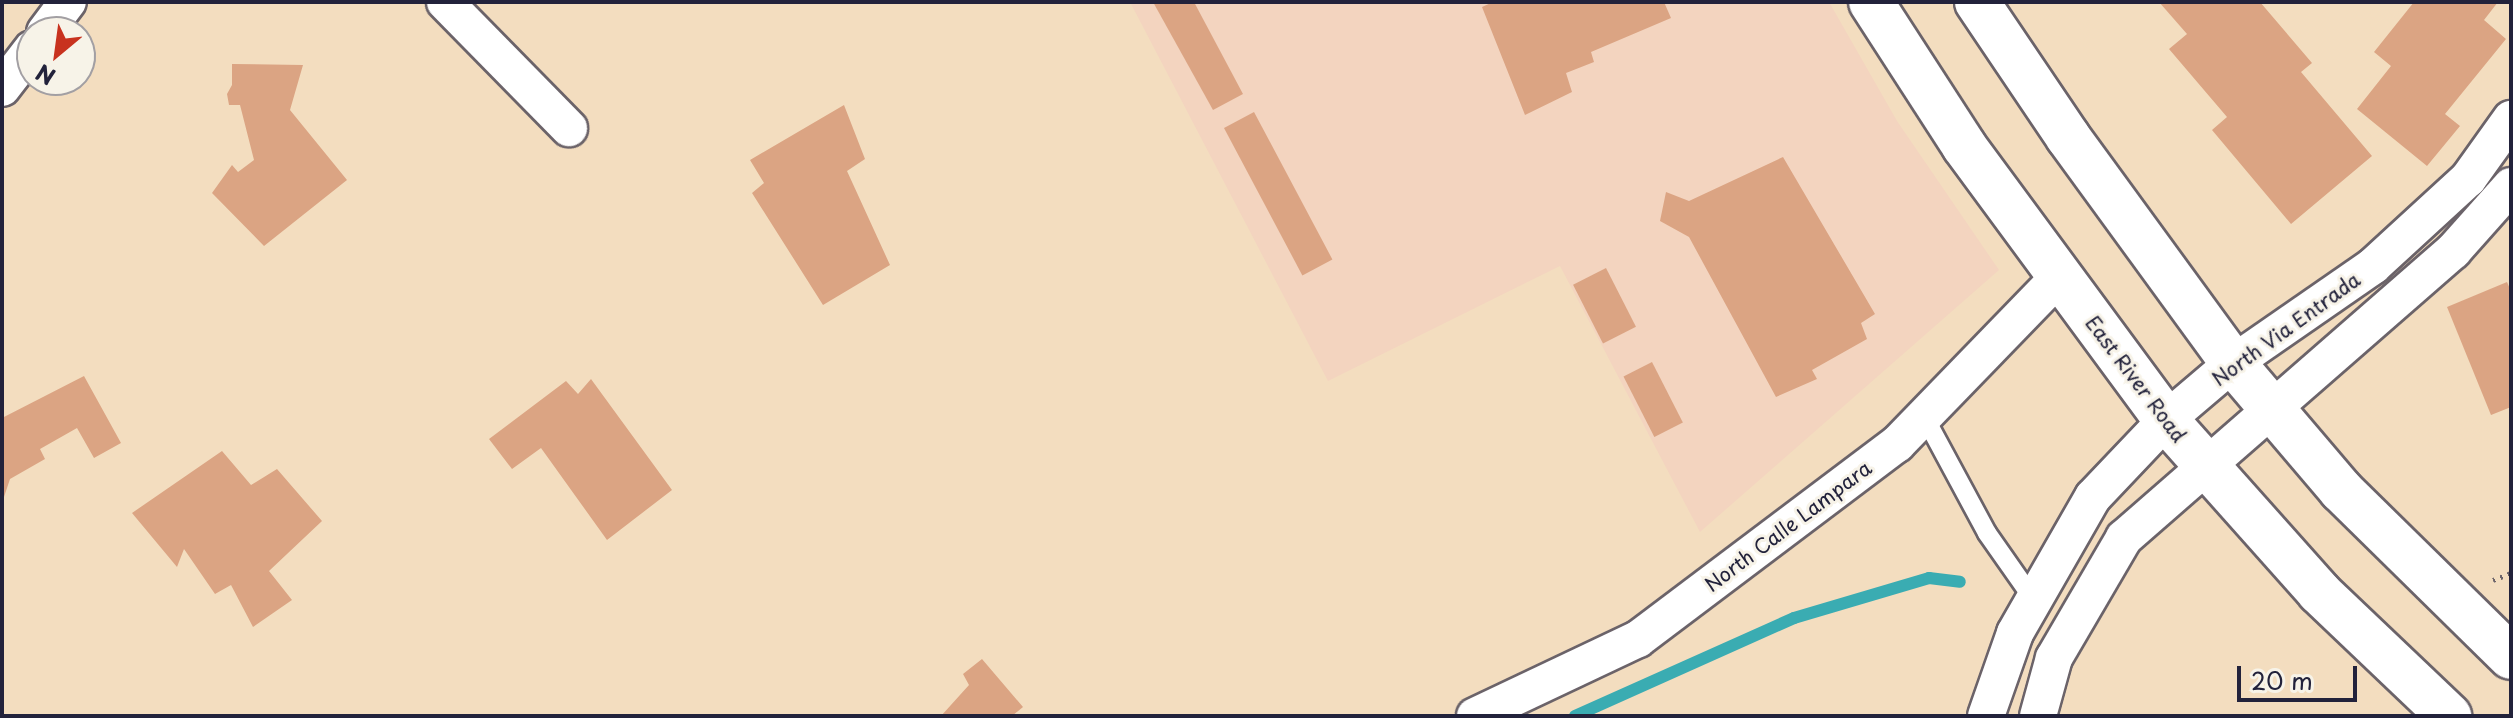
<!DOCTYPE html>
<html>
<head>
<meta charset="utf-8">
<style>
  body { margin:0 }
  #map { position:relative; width:2513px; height:718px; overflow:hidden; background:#f3ddbf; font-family:"Playpen Sans",sans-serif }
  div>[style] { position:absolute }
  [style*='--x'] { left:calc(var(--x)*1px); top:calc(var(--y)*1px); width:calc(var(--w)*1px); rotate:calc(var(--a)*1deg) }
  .built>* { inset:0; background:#f3d4bf }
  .stream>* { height:12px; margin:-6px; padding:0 6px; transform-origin:6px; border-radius:6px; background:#3aacb2 }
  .building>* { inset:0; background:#dba483; transform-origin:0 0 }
  .path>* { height:5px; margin-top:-2.5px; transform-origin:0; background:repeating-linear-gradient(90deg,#6b6369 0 2px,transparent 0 8px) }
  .roads { filter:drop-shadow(2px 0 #6b6369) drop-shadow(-2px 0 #6b6369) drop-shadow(0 2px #6b6369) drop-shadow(0 -2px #6b6369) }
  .lane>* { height:18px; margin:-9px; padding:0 9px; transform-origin:9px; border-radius:9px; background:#fff }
  .street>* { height:36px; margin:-18px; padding:0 18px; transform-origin:18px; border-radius:18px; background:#fff }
  .primary>* { height:44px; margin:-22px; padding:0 22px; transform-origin:22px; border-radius:22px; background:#fff }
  span { translate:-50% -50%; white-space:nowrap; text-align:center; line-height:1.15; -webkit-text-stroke:6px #f7f3e8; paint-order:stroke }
  .street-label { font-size:20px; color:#22223b }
  .frame { position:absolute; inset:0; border:4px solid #22223b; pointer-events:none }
  .north { position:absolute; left:16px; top:16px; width:80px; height:80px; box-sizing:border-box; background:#f7f3e8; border:2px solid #a29fa3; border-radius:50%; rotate:209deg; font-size:22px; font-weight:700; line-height:32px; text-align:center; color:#22223b }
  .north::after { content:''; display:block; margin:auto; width:28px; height:36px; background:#c8321e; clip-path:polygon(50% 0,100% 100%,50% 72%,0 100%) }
  .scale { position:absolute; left:2237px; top:666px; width:120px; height:36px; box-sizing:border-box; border:4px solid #22223b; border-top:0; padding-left:10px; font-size:24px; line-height:28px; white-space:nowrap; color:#22223b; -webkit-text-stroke:6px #f7f3e8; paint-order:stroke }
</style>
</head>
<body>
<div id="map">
  <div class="built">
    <div style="clip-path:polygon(1130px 2px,1829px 2px,1897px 121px,1999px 270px,1700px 532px,1560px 266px,1328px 381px)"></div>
  </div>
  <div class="stream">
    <div style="--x:1575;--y:716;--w:240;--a:-24.1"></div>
    <div style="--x:1794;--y:618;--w:141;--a:-16.5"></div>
    <div style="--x:1929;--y:578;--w:31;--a:7"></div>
  </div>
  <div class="building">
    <div style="clip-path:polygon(1153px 2px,1194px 2px,1243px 94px,1213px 110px)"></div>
    <div style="clip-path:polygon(1493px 2px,1664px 2px,1671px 18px,1591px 52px,1594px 62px,1566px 73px,1572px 92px,1525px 115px,1482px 7px)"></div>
    <div style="clip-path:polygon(2159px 2px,2260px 2px,2312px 63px,2301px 72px,2372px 156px,2291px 224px,2212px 130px,2227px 117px,2169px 49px,2187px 34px)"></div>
    <div style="clip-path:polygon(2414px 2px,2498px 2px,2484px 20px,2506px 39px,2445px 114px,2460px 126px,2427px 166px,2357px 109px,2391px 66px,2374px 52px)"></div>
    <div style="clip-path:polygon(232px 64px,303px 65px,290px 110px,347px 180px,264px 246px,212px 193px,232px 165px,238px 172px,254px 160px,240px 105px,229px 105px,227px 94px,232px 85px)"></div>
    <div style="clip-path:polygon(844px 105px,865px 159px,847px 171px,890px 265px,823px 305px,752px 193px,764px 183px,750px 160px)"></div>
    <div style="left:1254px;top:112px;width:167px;height:34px;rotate:62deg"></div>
    <div style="clip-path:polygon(1783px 157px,1875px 314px,1861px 323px,1867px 339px,1812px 370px,1817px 379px,1776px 397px,1689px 237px,1660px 221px,1666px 192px,1689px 201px)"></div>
    <div style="left:1606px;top:268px;width:66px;height:37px;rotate:63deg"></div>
    <div style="clip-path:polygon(2507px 282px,2511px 291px,2511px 407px,2491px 415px,2447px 307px)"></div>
    <div style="left:1652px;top:362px;width:68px;height:32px;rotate:63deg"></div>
    <div style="clip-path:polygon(84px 376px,121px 443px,94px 458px,77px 428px,40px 449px,45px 459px,10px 479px,2px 503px,2px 418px)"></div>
    <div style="clip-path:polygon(591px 379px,672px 490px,607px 540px,541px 448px,512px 469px,489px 439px,566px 381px,578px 394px)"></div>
    <div style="clip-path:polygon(222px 451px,251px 485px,277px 469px,322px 521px,269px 571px,292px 600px,253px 627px,231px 585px,215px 594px,184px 549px,177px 567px,132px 513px)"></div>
    <div style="clip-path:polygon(982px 659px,1023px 707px,1012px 716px,941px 716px,969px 685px,963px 674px)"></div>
  </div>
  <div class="path">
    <div style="--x:2493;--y:580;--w:19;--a:-21"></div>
  </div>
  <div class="roads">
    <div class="lane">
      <div style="--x:1924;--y:416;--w:133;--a:61.7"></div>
      <div style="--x:1987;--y:533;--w:82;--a:55"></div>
    </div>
    <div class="street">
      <div style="--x:445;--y:2;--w:177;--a:45.5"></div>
      <div style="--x:45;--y:32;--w:38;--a:-53"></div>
      <div style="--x:2;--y:88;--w:49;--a:-52.4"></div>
      <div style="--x:1475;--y:716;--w:180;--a:-25.3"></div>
      <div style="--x:1638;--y:639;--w:324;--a:-37"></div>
      <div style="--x:1897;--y:444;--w:233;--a:-45.9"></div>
      <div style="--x:1986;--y:716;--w:88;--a:-70.7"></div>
      <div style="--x:2015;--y:633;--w:157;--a:-60.2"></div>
      <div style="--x:2093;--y:497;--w:106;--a:-46.5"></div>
      <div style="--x:2166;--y:420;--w:88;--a:-40.4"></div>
      <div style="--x:2233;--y:363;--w:170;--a:-34.7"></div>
      <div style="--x:2373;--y:266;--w:129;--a:-42.5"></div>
      <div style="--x:2468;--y:179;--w:74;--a:-54.4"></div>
      <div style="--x:2038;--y:716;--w:60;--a:-74.6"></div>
      <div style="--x:2054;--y:658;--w:139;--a:-59.7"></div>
      <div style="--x:2124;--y:538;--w:437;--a:-41.1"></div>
      <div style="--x:2453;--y:251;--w:87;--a:-48.3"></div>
    </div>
    <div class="primary">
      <div style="--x:1871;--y:2;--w:171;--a:57.1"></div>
      <div style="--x:1964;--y:146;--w:340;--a:53.6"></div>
      <div style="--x:2166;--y:420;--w:230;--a:48.3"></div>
      <div style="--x:2319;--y:592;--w:180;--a:43.6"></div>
      <div style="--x:1977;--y:2;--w:163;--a:56"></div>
      <div style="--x:2068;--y:137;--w:280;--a:53.9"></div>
      <div style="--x:2233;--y:363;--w:167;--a:49.6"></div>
      <div style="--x:2341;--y:490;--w:238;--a:44.5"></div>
    </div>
  </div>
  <div class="street-label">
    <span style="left:2286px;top:329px;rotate:-36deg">North Via Entrada</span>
    <span style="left:2136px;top:379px;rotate:53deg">East River Road</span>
    <span style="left:1788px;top:526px;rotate:-37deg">North Calle Lampara</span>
  </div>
  <div class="frame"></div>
  <div class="north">N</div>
  <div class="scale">20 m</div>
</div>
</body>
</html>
